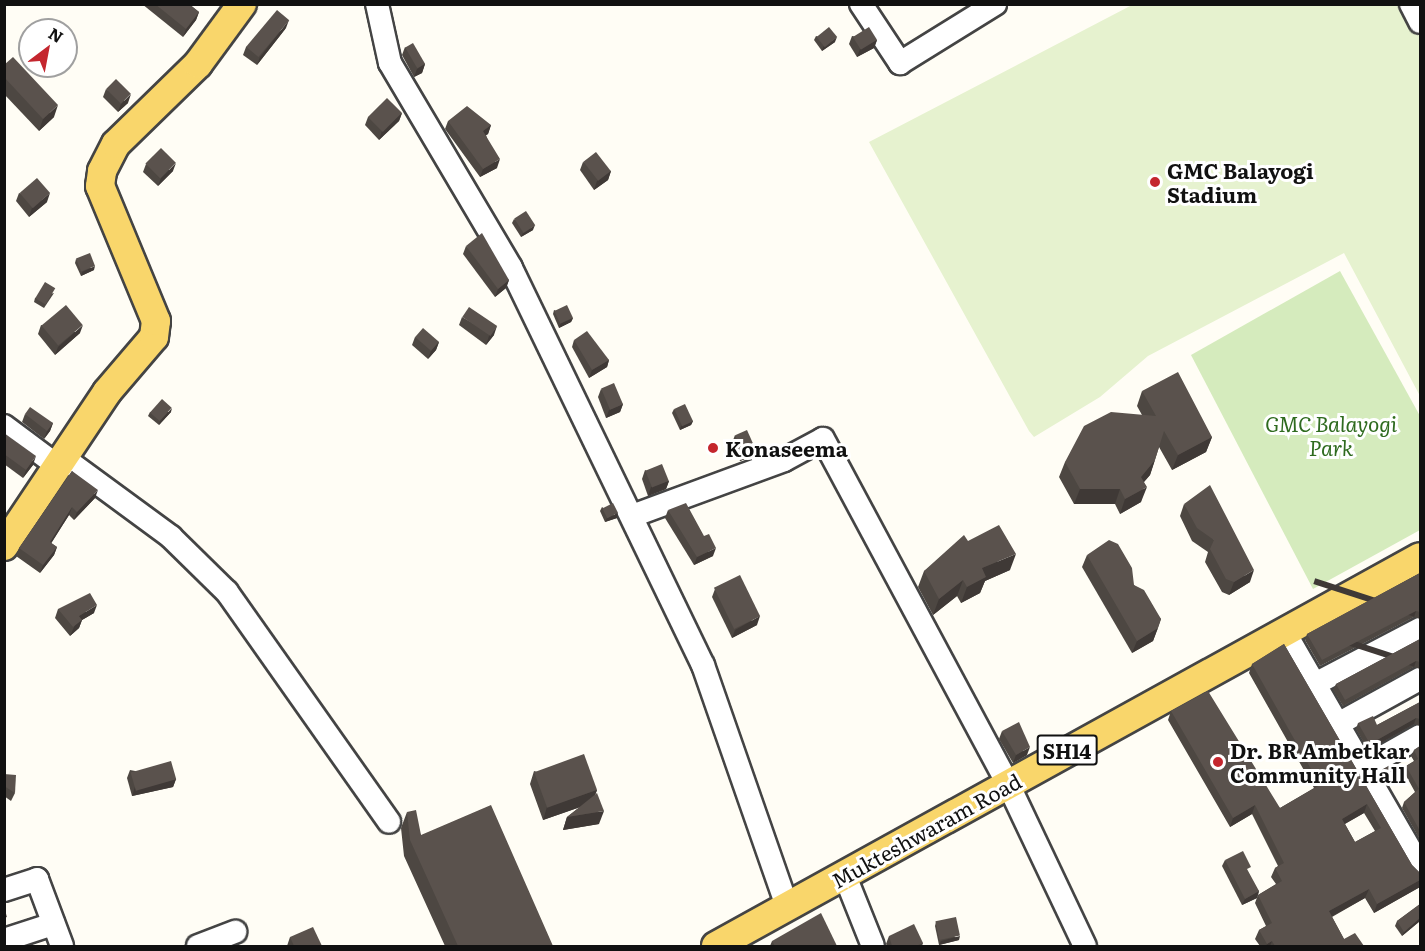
<!DOCTYPE html>
<html>
<head>
<meta charset="utf-8">
<style>
  body { margin:0 }
  #map { position:relative; width:1425px; height:951px; overflow:hidden; background:#fffdf5; font-family:Literata,serif }
  div>[style] { position:absolute }
  [style*='--x'] { left:calc(var(--x)*1px); top:calc(var(--y)*1px); width:calc(var(--w)*1px); rotate:calc(var(--a)*1deg) }
  .green>* { inset:0; background:#d5ebbd }
  .pitch>* { inset:0; background:#e6f2cf }
  .roads { filter:drop-shadow(2px 0 #444) drop-shadow(-2px 0 #444) drop-shadow(0 2px #444) drop-shadow(0 -2px #444) }
  .minor>* { height:22px; margin:-11px; padding:0 11px; transform-origin:11px; border-radius:11px; background:#fff }
  .major>* { height:28px; margin:-14px; padding:0 14px; transform-origin:14px; border-radius:14px; background:#f9d66b }
  .wall>* { inset:0; background:#4d4742 }
  .shaded-wall>* { inset:0; background:#3f3936; transform-origin:0 0 }
  .building>* { inset:0; background:#5a524d; transform-origin:0 0 }
  .dots>* { width:16px; height:16px; translate:-50% -50%; box-sizing:border-box; border:3px solid #fff; border-radius:50% }
  span { translate:-50% -50%; white-space:nowrap; text-align:center; line-height:1.15; -webkit-text-stroke:6px #fff; paint-order:stroke }
  .shield-label span { padding:2px 4px; background:#fff; border:2px solid; border-radius:4px; -webkit-text-stroke-width:0 }
  .shield-label { font-size:20px; color:#111; font-weight:700 }
  .poi-label { font-size:21px; color:#111; font-weight:700 }
  .left { translate:0 -50%; text-align:left }
  .park-label { font-size:21px; color:#2f6b1f; font-style:italic }
  .street-label { font-size:21px; color:#111 }
  .frame { position:absolute; inset:0; border:6px solid #111; pointer-events:none }
  .north { position:absolute; left:18px; top:18px; width:60px; height:60px; box-sizing:border-box; background:#fff; border:2px solid #a0a0a0; border-radius:50%; rotate:32deg; font-size:16px; font-weight:700; line-height:24px; text-align:center; color:#111 }
  .north::after { content:''; display:block; margin:auto; width:21px; height:27px; background:#c4262e; clip-path:polygon(50% 0,100% 100%,50% 72%,0 100%) }
</style>
</head>
<body>
<div id="map">
  <div class="green">
    <div style="clip-path:polygon(1340px 271px,1420px 416px,1420px 530px,1313px 589px,1191px 355px)"></div>
  </div>
  <div class="pitch">
    <div style="clip-path:polygon(1132px 5px,1402px 5px,1420px 37px,1420px 396px,1344px 253px,1148px 356px,1100px 397px,1034px 437px,1029px 431px,869px 142px)"></div>
  </div>
  <div class="roads">
    <div class="minor">
      <div style="--x:377;--y:4;--w:60;--a:77.6"></div>
      <div style="--x:390;--y:63;--w:238;--a:59.4"></div>
      <div style="--x:511;--y:268;--w:441;--a:64.2"></div>
      <div style="--x:703;--y:665;--w:255;--a:70.8"></div>
      <div style="--x:861;--y:4;--w:71;--a:56.5"></div>
      <div style="--x:900;--y:63;--w:112;--a:-31.8"></div>
      <div style="--x:1411;--y:4;--w:20;--a:63"></div>
      <div style="--x:4;--y:426;--w:69;--a:36.7"></div>
      <div style="--x:65;--y:459;--w:132;--a:36.3"></div>
      <div style="--x:171;--y:537;--w:78;--a:44.5"></div>
      <div style="--x:227;--y:592;--w:281;--a:54.8"></div>
      <div style="--x:632;--y:516;--w:162;--a:-20.2"></div>
      <div style="--x:784;--y:460;--w:44;--a:-28.3"></div>
      <div style="--x:823;--y:439;--w:391;--a:61.8"></div>
      <div style="--x:1008;--y:784;--w:179;--a:64.6"></div>
      <div style="--x:1284;--y:631;--w:272;--a:60"></div>
      <div style="--x:1315;--y:684;--w:119;--a:-27.6"></div>
      <div style="--x:1338;--y:724;--w:94;--a:-28.8"></div>
      <div style="--x:1363;--y:768;--w:65;--a:-29.3"></div>
      <div style="--x:845;--y:876;--w:75;--a:68.2"></div>
      <div style="--x:4;--y:890;--w:35;--a:-18"></div>
      <div style="--x:37;--y:879;--w:72;--a:69.5"></div>
      <div style="--x:4;--y:940;--w:52;--a:-18.1"></div>
      <div style="--x:198;--y:946;--w:40;--a:-21"></div>
    </div>
    <div class="major">
      <div style="--x:4;--y:546;--w:185;--a:-56.2"></div>
      <div style="--x:107;--y:392;--w:72;--a:-49.5"></div>
      <div style="--x:154;--y:337;--w:16;--a:-83"></div>
      <div style="--x:156;--y:321;--w:146;--a:-112.5"></div>
      <div style="--x:100;--y:186;--w:15;--a:-82"></div>
      <div style="--x:102;--y:171;--w:30;--a:-63"></div>
      <div style="--x:116;--y:144;--w:115;--a:-44.3"></div>
      <div style="--x:198;--y:64;--w:74;--a:-53.7"></div>
      <div style="--x:716;--y:946;--w:804;--a:-28.92"></div>
    </div>
  </div>
  <div class="wall">
    <div style="clip-path:polygon(142px 4px,189px 4px,199px 12px,196px 20px,183px 37px)"></div>
    <div style="clip-path:polygon(286px 28px,257px 65px,243px 55px,246px 47px)"></div>
    <div style="clip-path:polygon(816px 36px,835px 42px,822px 51px,814px 40px)"></div>
    <div style="clip-path:polygon(852px 36px,877px 40px,874px 48px,857px 57px,849px 44px)"></div>
    <div style="clip-path:polygon(405px 47px,425px 64px,422px 73px,414px 77px,402px 55px)"></div>
    <div style="clip-path:polygon(4px 65px,54px 117px,39px 131px,4px 94px)"></div>
    <div style="clip-path:polygon(106px 89px,128px 103px,118px 112px,103px 97px)"></div>
    <div style="clip-path:polygon(402px 113px,399px 121px,379px 140px,365px 125px,368px 117px)"></div>
    <div style="clip-path:polygon(448px 121px,491px 125px,488px 134px,486px 135px,497px 168px,480px 177px,445px 129px)"></div>
    <div style="clip-path:polygon(583px 162px,611px 171px,608px 180px,594px 190px,580px 170px)"></div>
    <div style="clip-path:polygon(146px 164px,173px 171px,158px 186px,143px 172px)"></div>
    <div style="clip-path:polygon(19px 193px,47px 202px,29px 217px,16px 201px)"></div>
    <div style="clip-path:polygon(514px 219px,533px 230px,521px 237px,512px 223px)"></div>
    <div style="clip-path:polygon(466px 246px,509px 280px,506px 288px,495px 297px,463px 254px)"></div>
    <div style="clip-path:polygon(76px 259px,94px 270px,81px 276px,75px 263px)"></div>
    <div style="clip-path:polygon(54px 293px,44px 308px,34px 302px,35px 298px)"></div>
    <div style="clip-path:polygon(554px 310px,573px 318px,571px 322px,559px 328px,553px 314px)"></div>
    <div style="clip-path:polygon(462px 317px,494px 335px,486px 345px,459px 325px)"></div>
    <div style="clip-path:polygon(41px 325px,80px 333px,55px 355px,38px 334px)"></div>
    <div style="clip-path:polygon(415px 337px,439px 342px,436px 350px,428px 359px,412px 345px)"></div>
    <div style="clip-path:polygon(574px 340px,609px 360px,607px 367px,589px 378px,572px 347px)"></div>
    <div style="clip-path:polygon(601px 389px,623px 404px,620px 412px,606px 418px,598px 397px)"></div>
    <div style="clip-path:polygon(1142px 391px,1212px 437px,1206px 452px,1172px 470px,1159px 447px,1150px 475px,1144px 482px,1141px 502px,1120px 514px,1115px 504px,1074px 504px,1059px 477px,1065px 462px,1142px 415px,1137px 406px)"></div>
    <div style="clip-path:polygon(674px 409px,693px 421px,691px 425px,680px 430px,672px 413px)"></div>
    <div style="clip-path:polygon(150px 412px,171px 412px,159px 425px,148px 416px)"></div>
    <div style="clip-path:polygon(25px 414px,53px 423px,50px 431px,44px 439px,22px 422px)"></div>
    <div style="clip-path:polygon(4px 433px,33px 465px,23px 478px,4px 464px)"></div>
    <div style="clip-path:polygon(735px 435px,752px 456px,740px 461px,732px 443px)"></div>
    <div style="clip-path:polygon(645px 470px,669px 481px,666px 489px,648px 496px,642px 479px)"></div>
    <div style="clip-path:polygon(72px 471px,95px 498px,74px 520px,69px 515px,51px 543px,57px 547px,54px 555px,40px 573px,16px 556px,19px 548px)"></div>
    <div style="clip-path:polygon(1184px 504px,1250px 582px,1229px 595px,1222px 592px,1205px 562px,1208px 552px,1192px 541px,1180px 516px)"></div>
    <div style="clip-path:polygon(602px 507px,617px 518px,605px 522px,600px 511px)"></div>
    <div style="clip-path:polygon(668px 510px,713px 556px,694px 565px,665px 518px)"></div>
    <div style="clip-path:polygon(968px 541px,1010px 570px,985px 581px,980px 593px,961px 603px,957px 596px,933px 615px,918px 587px,924px 571px)"></div>
    <div style="clip-path:polygon(1087px 555px,1134px 585px,1161px 619px,1153px 641px,1132px 653px,1082px 567px)"></div>
    <div style="clip-path:polygon(1420px 573px,1420px 619px,1414px 617px,1320px 666px,1305px 640px,1307px 634px)"></div>
    <div style="clip-path:polygon(715px 589px,757px 625px,732px 638px,712px 597px)"></div>
    <div style="clip-path:polygon(58px 609px,94px 613px,82px 620px,79px 628px,70px 636px,55px 618px)"></div>
    <div style="clip-path:polygon(1420px 639px,1420px 669px,1414px 667px,1343px 706px,1333px 690px,1336px 684px)"></div>
    <div style="clip-path:polygon(evenodd,1284px 644px,1412px 865px,1420px 873px,1420px 887px,1374px 913px,1365px 898px,1332px 917px,1344px 939px,1364px 946px,1260px 946px,1255px 939px,1259px 930px,1266px 926px,1255px 903px,1258px 895px,1276px 884px,1271px 877px,1275px 868px,1278px 866px,1252px 814px,1230px 827px,1168px 720px,1171px 711px,1280px 808px,1314px 788px,1249px 673px,1252px 664px,1284px 644px,1364px 813px,1375px 831px,1355px 842px,1345px 824px,1364px 813px)"></div>
    <div style="clip-path:polygon(1420px 702px,1420px 726px,1414px 724px,1368px 750px,1356px 729px,1358px 723px,1377px 725px)"></div>
    <div style="clip-path:polygon(1002px 731px,1027px 755px,1013px 763px,999px 739px)"></div>
    <div style="clip-path:polygon(1420px 746px,1420px 837px,1419px 838px,1402px 808px,1404px 802px,1415px 792px,1404px 772px,1406px 766px,1414px 761px,1411px 756px,1414px 750px)"></div>
    <div style="clip-path:polygon(1394px 768px,1393px 772px,1384px 778px,1381px 773px,1383px 769px)"></div>
    <div style="clip-path:polygon(130px 770px,176px 779px,173px 787px,132px 796px,127px 778px)"></div>
    <div style="clip-path:polygon(534px 771px,597px 790px,595px 795px,599px 824px,563px 830px,567px 817px,580px 807px,543px 820px,530px 784px)"></div>
    <div style="clip-path:polygon(4px 774px,15px 793px,11px 801px,4px 796px)"></div>
    <div style="clip-path:polygon(407px 812px,421px 835px,553px 946px,445px 946px,404px 856px,401px 828px)"></div>
    <div style="clip-path:polygon(1225px 860px,1259px 891px,1257px 898px,1242px 905px,1222px 866px)"></div>
    <div style="clip-path:polygon(1420px 904px,1420px 921px,1402px 936px,1395px 926px,1397px 921px)"></div>
    <div style="clip-path:polygon(936px 922px,959px 940px,939px 945px,935px 926px)"></div>
    <div style="clip-path:polygon(889px 936px,923px 943px,922px 946px,887px 946px,886px 944px)"></div>
    <div style="clip-path:polygon(290px 937px,322px 946px,287px 946px)"></div>
    <div style="clip-path:polygon(772px 941px,837px 946px,770px 946px)"></div>
  </div>
  <div class="shaded-wall">
    <div style="clip-path:polygon(199px 12px,196px 20px,183px 37px,186px 29px)"></div>
    <div style="clip-path:polygon(289px 20px,286px 28px,257px 65px,260px 57px)"></div>
    <div style="clip-path:polygon(837px 37px,835px 42px,822px 51px,823px 47px)"></div>
    <div style="clip-path:polygon(877px 40px,874px 48px,857px 57px,860px 49px)"></div>
    <div style="clip-path:polygon(425px 64px,422px 73px,414px 77px,417px 69px)"></div>
    <div style="clip-path:polygon(131px 94px,128px 103px,118px 112px,121px 104px)"></div>
    <div style="clip-path:polygon(58px 105px,54px 117px,39px 131px,43px 119px)"></div>
    <div style="clip-path:polygon(402px 113px,399px 121px,379px 140px,382px 131px)"></div>
    <div style="clip-path:polygon(491px 125px,488px 134px,480px 139px,483px 131px)"></div>
    <div style="clip-path:polygon(500px 159px,497px 168px,480px 177px,483px 169px)"></div>
    <div style="clip-path:polygon(176px 163px,173px 171px,158px 186px,161px 178px)"></div>
    <div style="clip-path:polygon(611px 171px,608px 180px,594px 190px,597px 181px)"></div>
    <div style="clip-path:polygon(50px 193px,47px 202px,29px 217px,32px 208px)"></div>
    <div style="clip-path:polygon(535px 225px,533px 230px,521px 237px,523px 233px)"></div>
    <div style="clip-path:polygon(95px 266px,94px 270px,81px 276px,82px 272px)"></div>
    <div style="clip-path:polygon(509px 280px,506px 288px,495px 297px,498px 289px)"></div>
    <div style="clip-path:polygon(573px 318px,571px 322px,559px 328px,560px 324px)"></div>
    <div style="clip-path:polygon(83px 325px,80px 333px,55px 355px,58px 347px)"></div>
    <div style="clip-path:polygon(497px 326px,494px 335px,486px 345px,489px 336px)"></div>
    <div style="clip-path:polygon(439px 342px,436px 350px,428px 359px,431px 351px)"></div>
    <div style="clip-path:polygon(609px 360px,607px 367px,589px 378px,592px 370px)"></div>
    <div style="clip-path:polygon(623px 404px,620px 412px,606px 418px,609px 410px)"></div>
    <div style="clip-path:polygon(172px 408px,171px 412px,159px 425px,160px 421px)"></div>
    <div style="clip-path:polygon(693px 421px,691px 425px,680px 430px,681px 426px)"></div>
    <div style="clip-path:polygon(53px 423px,50px 431px,44px 439px,47px 431px)"></div>
    <div style="clip-path:polygon(1212px 437px,1206px 452px,1172px 470px,1178px 455px)"></div>
    <div style="clip-path:polygon(755px 448px,752px 456px,740px 461px,743px 453px)"></div>
    <div style="clip-path:polygon(36px 456px,33px 465px,23px 478px,26px 470px)"></div>
    <div style="clip-path:polygon(1155px 460px,1150px 475px,1135px 492px,1141px 477px)"></div>
    <div style="clip-path:polygon(669px 481px,666px 489px,648px 496px,651px 487px)"></div>
    <div style="clip-path:polygon(1147px 487px,1141px 502px,1120px 514px,1125px 499px)"></div>
    <div style="clip-path:polygon(1080px 489px,1120px 489px,1115px 504px,1074px 504px)"></div>
    <div style="clip-path:polygon(98px 490px,95px 498px,74px 520px,77px 512px)"></div>
    <div style="clip-path:polygon(72px 507px,69px 515px,47px 550px,50px 542px)"></div>
    <div style="clip-path:polygon(618px 513px,617px 518px,605px 522px,607px 518px)"></div>
    <div style="clip-path:polygon(57px 547px,54px 555px,40px 573px,43px 565px)"></div>
    <div style="clip-path:polygon(716px 548px,713px 556px,694px 565px,697px 557px)"></div>
    <div style="clip-path:polygon(1016px 554px,1010px 570px,985px 581px,980px 593px,961px 603px,967px 587px,982px 568px)"></div>
    <div style="clip-path:polygon(1254px 570px,1250px 582px,1229px 595px,1234px 582px)"></div>
    <div style="clip-path:polygon(963px 580px,957px 596px,933px 615px,939px 599px)"></div>
    <div style="clip-path:polygon(97px 605px,94px 613px,82px 620px,79px 628px,70px 636px,79px 616px)"></div>
    <div style="left:1416px;top:611px;width:6px;height:106px;rotate:108deg"></div>
    <div style="clip-path:polygon(760px 616px,757px 625px,732px 638px,735px 630px)"></div>
    <div style="clip-path:polygon(1158px 628px,1153px 641px,1132px 653px,1137px 641px)"></div>
    <div style="left:1416px;top:661px;width:6px;height:81px;rotate:108deg"></div>
    <div style="clip-path:polygon(1416px 718px,1414px 724px,1368px 750px,1370px 744px)"></div>
    <div style="clip-path:polygon(1030px 747px,1027px 755px,1013px 763px,1016px 755px)"></div>
    <div style="clip-path:polygon(1394px 768px,1393px 772px,1384px 778px,1386px 773px)"></div>
    <div style="clip-path:polygon(176px 779px,173px 787px,132px 796px,135px 787px)"></div>
    <div style="clip-path:polygon(597px 790px,592px 803px,543px 820px,547px 807px)"></div>
    <div style="clip-path:polygon(1367px 804px,1364px 813px,1339px 827px,1342px 819px)"></div>
    <div style="clip-path:polygon(1255px 805px,1252px 814px,1230px 827px,1233px 818px)"></div>
    <div style="clip-path:polygon(604px 811px,599px 824px,563px 830px,567px 817px)"></div>
    <div style="clip-path:polygon(1420px 880px,1420px 887px,1374px 913px,1377px 904px)"></div>
    <div style="clip-path:polygon(1369px 889px,1365px 898px,1325px 920px,1329px 911px)"></div>
    <div style="clip-path:polygon(1259px 891px,1257px 898px,1242px 905px,1245px 899px)"></div>
    <div style="clip-path:polygon(1420px 918px,1420px 921px,1402px 936px,1404px 932px)"></div>
    <div style="clip-path:polygon(960px 936px,959px 940px,939px 945px,941px 941px)"></div>
    <div style="clip-path:polygon(1272px 941px,1270px 946px,1266px 946px,1267px 944px)"></div>
  </div>
  <div class="building">
    <div style="clip-path:polygon(155px 4px,189px 4px,199px 12px,186px 29px)"></div>
    <div style="left:277px;top:10px;width:16px;height:48px;rotate:40deg"></div>
    <div style="left:829px;top:27px;width:13px;height:16px;rotate:51deg"></div>
    <div style="left:869px;top:27px;width:15px;height:19px;rotate:58deg"></div>
    <div style="left:413px;top:43px;width:24px;height:9px;rotate:60deg"></div>
    <div style="clip-path:polygon(13px 57px,58px 105px,43px 119px,4px 77px,4px 65px)"></div>
    <div style="left:116px;top:79px;width:21px;height:14px;rotate:45deg"></div>
    <div style="left:387px;top:98px;width:21px;height:27px;rotate:45deg"></div>
    <div style="clip-path:polygon(467px 106px,491px 125px,483px 131px,500px 159px,483px 169px,448px 121px)"></div>
    <div style="left:161px;top:148px;width:21px;height:22px;rotate:45deg"></div>
    <div style="left:596px;top:152px;width:24px;height:16px;rotate:52deg"></div>
    <div style="left:37px;top:178px;width:20px;height:23px;rotate:49deg"></div>
    <div style="left:526px;top:211px;width:17px;height:14px;rotate:57deg"></div>
    <div style="clip-path:polygon(482px 233px,509px 280px,498px 289px,466px 246px)"></div>
    <div style="left:90px;top:253px;width:14px;height:15px;rotate:69deg"></div>
    <div style="left:45px;top:282px;width:12px;height:19px;rotate:31deg"></div>
    <div style="left:66px;top:305px;width:26px;height:32px;rotate:50deg"></div>
    <div style="left:567px;top:305px;width:14px;height:14px;rotate:65deg"></div>
    <div style="left:469px;top:307px;width:34px;height:12px;rotate:34deg"></div>
    <div style="left:423px;top:328px;width:21px;height:12px;rotate:41deg"></div>
    <div style="clip-path:polygon(587px 331px,609px 360px,592px 370px,574px 340px)"></div>
    <div style="clip-path:polygon(1178px 372px,1212px 437px,1178px 455px,1164px 431px,1155px 460px,1141px 477px,1147px 487px,1125px 499px,1120px 489px,1080px 489px,1065px 462px,1084px 426px,1111px 412px,1156px 416px,1142px 391px)"></div>
    <div style="left:614px;top:383px;width:23px;height:14px;rotate:67deg"></div>
    <div style="left:162px;top:399px;width:13px;height:18px;rotate:42deg"></div>
    <div style="left:685px;top:404px;width:19px;height:12px;rotate:65deg"></div>
    <div style="clip-path:polygon(30px 407px,53px 423px,47px 431px,25px 414px)"></div>
    <div style="left:747px;top:430px;width:20px;height:13px;rotate:66deg"></div>
    <div style="clip-path:polygon(4px 433px,36px 456px,26px 470px,4px 454px)"></div>
    <div style="left:662px;top:464px;width:18px;height:18px;rotate:68deg"></div>
    <div style="clip-path:polygon(72px 471px,98px 490px,77px 512px,72px 507px,50px 542px,57px 547px,43px 565px,19px 548px)"></div>
    <div style="clip-path:polygon(1210px 485px,1254px 570px,1234px 582px,1226px 579px,1210px 549px,1214px 540px,1197px 528px,1184px 504px)"></div>
    <div style="left:613px;top:503px;width:11px;height:12px;rotate:63deg"></div>
    <div style="clip-path:polygon(686px 503px,704px 536px,709px 534px,716px 548px,697px 557px,668px 510px)"></div>
    <div style="clip-path:polygon(999px 525px,1016px 554px,982px 568px,986px 577px,967px 587px,963px 580px,939px 599px,924px 571px,964px 535px,968px 541px)"></div>
    <div style="clip-path:polygon(1109px 540px,1118px 544px,1132px 568px,1134px 585px,1144px 590px,1161px 619px,1158px 628px,1137px 641px,1087px 555px)"></div>
    <div style="clip-path:polygon(1420px 573px,1420px 612px,1416px 611px,1322px 660px,1307px 634px)"></div>
    <div style="left:740px;top:575px;width:46px;height:29px;rotate:64deg"></div>
    <div style="clip-path:polygon(90px 593px,97px 605px,79px 616px,82px 620px,73px 627px,58px 609px)"></div>
    <div style="clip-path:polygon(1420px 639px,1420px 662px,1416px 661px,1345px 700px,1336px 684px)"></div>
    <div style="clip-path:polygon(evenodd,1284px 644px,1412px 865px,1420px 873px,1420px 880px,1377px 904px,1369px 889px,1329px 911px,1344px 939px,1355px 933px,1364px 946px,1275px 946px,1272px 941px,1267px 944px,1259px 930px,1272px 923px,1258px 895px,1282px 881px,1275px 868px,1284px 863px,1255px 805px,1233px 818px,1171px 711px,1208px 691px,1280px 808px,1320px 785px,1252px 664px,1284px 644px,1367px 804px,1381px 828px,1355px 842px,1342px 819px,1367px 804px)"></div>
    <div style="clip-path:polygon(1420px 702px,1420px 719px,1416px 718px,1370px 744px,1358px 723px,1373px 716px,1377px 725px)"></div>
    <div style="clip-path:polygon(1019px 722px,1030px 747px,1016px 755px,1002px 731px)"></div>
    <div style="clip-path:polygon(1420px 746px,1420px 831px,1404px 802px,1419px 789px,1406px 766px,1418px 759px,1414px 750px)"></div>
    <div style="left:584px;top:754px;width:38px;height:53px;rotate:70deg"></div>
    <div style="left:171px;top:761px;width:19px;height:42px;rotate:74deg"></div>
    <div style="clip-path:polygon(1392px 764px,1394px 768px,1386px 773px,1383px 769px)"></div>
    <div style="clip-path:polygon(4px 774px,16px 775px,15px 793px,4px 786px)"></div>
    <div style="clip-path:polygon(597px 793px,604px 811px,567px 817px)"></div>
    <div style="clip-path:polygon(491px 805px,553px 946px,458px 946px,410px 840px,407px 812px,416px 810px,421px 835px)"></div>
    <div style="clip-path:polygon(1243px 851px,1251px 867px,1247px 869px,1259px 891px,1245px 899px,1225px 860px)"></div>
    <div style="clip-path:polygon(1420px 904px,1420px 918px,1404px 932px,1397px 921px)"></div>
    <div style="clip-path:polygon(4px 907px,7px 917px,4px 918px)"></div>
    <div style="clip-path:polygon(821px 913px,837px 946px,775px 946px,772px 941px)"></div>
    <div style="left:956px;top:917px;width:19px;height:21px;rotate:78deg"></div>
    <div style="clip-path:polygon(914px 924px,923px 943px,916px 946px,892px 946px,889px 936px)"></div>
    <div style="clip-path:polygon(313px 927px,322px 946px,294px 946px,290px 937px)"></div>
  </div>
  <div class="dots">
    <div style="left:1155px;top:182px;background:#c4262e"></div>
    <div style="left:713px;top:448px;background:#c4262e"></div>
    <div style="left:1218px;top:762px;background:#c4262e"></div>
  </div>
  <div class="shield-label">
    <span style="left:1067px;top:750px">SH14</span>
  </div>
  <div class="poi-label">
    <span class="left" style="left:1167px;top:182px">GMC Balayogi<br>Stadium</span>
    <span class="left" style="left:725px;top:448px">Konaseema</span>
    <span class="left" style="left:1230px;top:762px">Dr. BR Ambetkar<br>Community Hall</span>
  </div>
  <div class="park-label">
    <span style="left:1331px;top:435px">GMC Balayogi<br>Park</span>
  </div>
  <div class="street-label">
    <span style="left:926px;top:830px;rotate:-29deg">Mukteshwaram Road</span>
  </div>
  <div class="frame"></div>
  <div class="north">N</div>
</div>
</body>
</html>
